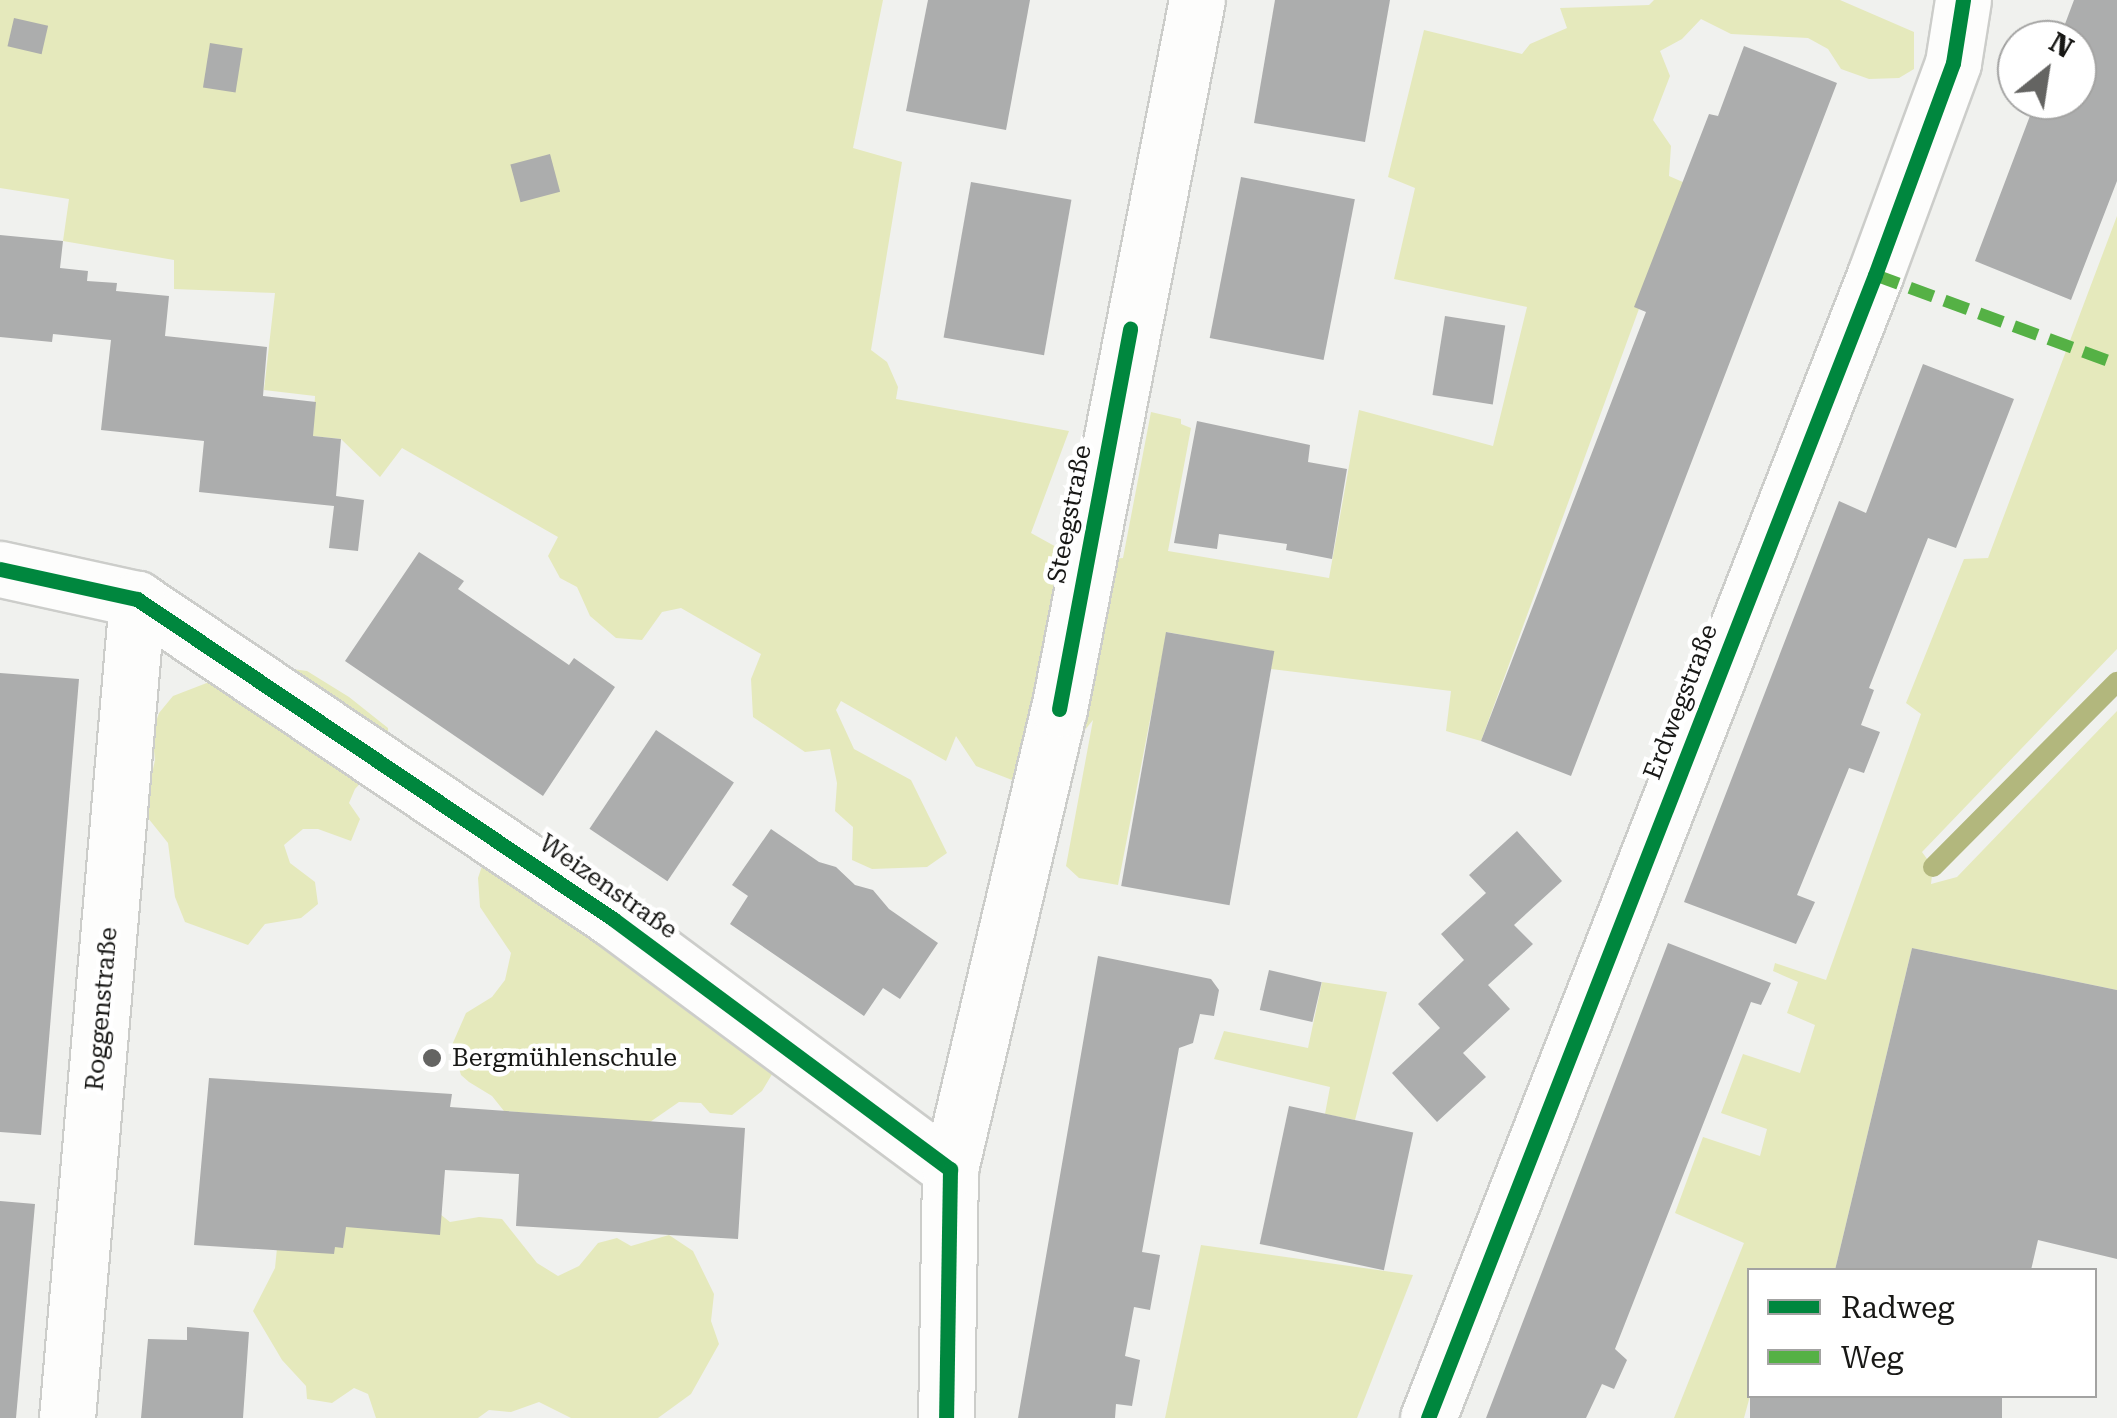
<!DOCTYPE html>
<html>
<head>
<meta charset="utf-8">
<style>
  body { margin:0 }
  #map { position:relative; width:2117px; height:1418px; overflow:hidden; background:#f0f1ee; font-family:"Roboto Serif",serif }
  div>[style] { position:absolute }
  [style*='--x'] { left:calc(var(--x)*1px); top:calc(var(--y)*1px); width:calc(var(--w)*1px); rotate:calc(var(--a)*1deg) }
  .green>* { inset:0; background:#e5e9bc }
  .stream>* { height:20px; margin:-10px; padding:0 10px; transform-origin:10px; border-radius:10px; background:#b2b77d }
  .building>* { inset:0; background:#acadad; transform-origin:0 0 }
  .roads { filter:drop-shadow(2px 0 #cccdca) drop-shadow(-2px 0 #cccdca) drop-shadow(0 2px #cccdca) drop-shadow(0 -2px #cccdca) }
  .street>* { height:55px; margin:-27.5px; padding:0 27.5px; transform-origin:27.5px; border-radius:27.5px; background:#fdfdfc }
  .quiet>* { height:12px; margin-top:-6px; transform-origin:0; background:repeating-linear-gradient(90deg,#55b145 0 25px,transparent 0 37px) }
  .cycleway>* { height:15px; margin:-7.5px; padding:0 7.5px; transform-origin:7.5px; border-radius:7.5px; background:#00873e }
  .dots>* { width:28px; height:28px; translate:-50% -50%; box-sizing:border-box; border:5px solid #fff; border-radius:50% }
  span { translate:-50% -50%; white-space:nowrap; text-align:center; line-height:1.15; -webkit-text-stroke:9px #fff; paint-order:stroke }
  .street-label { font-size:25px; color:#181816 }
  .poi-label { font-size:25px; color:#181816 }
  .left { translate:0 -50%; text-align:left }
  .legend { position:absolute; left:1747px; top:1268px; width:350px; height:130px; box-sizing:border-box; background:#fff; border:2px solid #a3a3a2; margin:0; padding:12px 18px; list-style:none; font-size:30px; color:#181816 }
  .legend li { display:flex; align-items:center; gap:20px; height:50px }
  .legend b { width:50px; border:2px solid #a3a3a2 }
  .north { position:absolute; left:1997px; top:20px; width:100px; height:100px; box-sizing:border-box; background:#fff; border:2px solid #a3a3a2; border-radius:50%; rotate:30deg; font-size:28px; font-weight:700; line-height:40px; text-align:center; color:#181816 }
  .north::after { content:''; display:block; margin:auto; width:35px; height:45px; background:#646462; clip-path:polygon(50% 0,100% 100%,50% 72%,0 100%) }
</style>
</head>
<body>
<div id="map">
  <div class="green">
    <div style="clip-path:polygon(0 0,883px 0,853px 148px,902px 162px,871px 350px,887px 362px,898px 387px,896px 399px,1069px 431px,1031px 533px,1069px 554px,1102px 560px,1123px 558px,1151px 412px,1181px 419px,1181px 424px,1191px 428px,1168px 551px,1329px 578px,1359px 410px,1493px 446px,1527px 307px,1394px 279px,1415px 188px,1388px 177px,1424px 30px,1522px 54px,1530px 44px,1567px 28px,1560px 8px,1649px 5px,1654px 0,1840px 0,1914px 32px,1914px 69px,1899px 78px,1869px 79px,1841px 69px,1828px 49px,1808px 38px,1731px 34px,1701px 19px,1682px 39px,1660px 51px,1670px 76px,1653px 120px,1671px 146px,1669px 176px,1685px 183px,1481px 741px,1446px 731px,1451px 691px,1271px 669px,1273px 652px,1167px 632px,1118px 885px,1079px 878px,1066px 866px,1093px 720px,1049px 774px,1012px 780px,976px 766px,956px 736px,946px 761px,841px 701px,836px 710px,854px 749px,911px 780px,947px 853px,927px 867px,872px 869px,852px 860px,853px 827px,835px 811px,837px 783px,830px 749px,805px 752px,753px 717px,751px 679px,761px 654px,681px 608px,662px 612px,642px 640px,616px 638px,590px 616px,577px 587px,560px 578px,548px 556px,558px 537px,402px 448px,380px 477px,341px 439px,313px 436px,315px 396px,264px 390px,275px 293px,174px 289px,174px 260px,63px 241px,69px 199px,0 188px)"></div>
    <div style="clip-path:polygon(2117px 216px,2117px 649px,1922px 852px,1933px 867px,1931px 884px,1957px 877px,2117px 711px,2117px 990px,1912px 948px,1835px 1270px,1750px 1270px,1750px 1396px,1744px 1418px,1674px 1418px,1744px 1243px,1675px 1213px,1703px 1137px,1760px 1156px,1767px 1129px,1721px 1113px,1743px 1054px,1800px 1073px,1815px 1025px,1787px 1013px,1798px 982px,1773px 971px,1775px 963px,1826px 980px,1921px 714px,1906px 703px,1964px 559px,1988px 558px)"></div>
    <div style="clip-path:polygon(256px 664px,307px 671px,349px 697px,388px 728px,389px 752px,355px 789px,349px 803px,360px 819px,351px 841px,318px 829px,303px 829px,284px 845px,290px 863px,315px 882px,318px 904px,301px 918px,265px 924px,248px 945px,185px 922px,175px 897px,168px 843px,148px 818px,148px 792px,155px 760px,152px 733px,159px 713px,173px 696px)"></div>
    <div style="clip-path:polygon(484px 860px,637px 950px,641px 975px,666px 978px,777px 1066px,762px 1091px,732px 1115px,710px 1113px,701px 1103px,679px 1102px,650px 1122px,504px 1111px,492px 1096px,469px 1082px,461px 1075px,452px 1045px,466px 1013px,492px 997px,505px 980px,511px 953px,480px 907px,478px 878px)"></div>
    <div style="clip-path:polygon(1322px 982px,1387px 992px,1355px 1120px,1325px 1114px,1330px 1087px,1214px 1059px,1224px 1031px,1308px 1048px)"></div>
    <div style="clip-path:polygon(435px 1210px,450px 1222px,479px 1217px,502px 1219px,537px 1263px,558px 1276px,579px 1266px,598px 1243px,617px 1238px,631px 1246px,669px 1235px,693px 1251px,714px 1294px,711px 1321px,719px 1344px,691px 1394px,658px 1418px,571px 1418px,539px 1402px,511px 1412px,489px 1410px,478px 1418px,376px 1418px,368px 1394px,354px 1388px,332px 1403px,307px 1399px,306px 1386px,282px 1360px,253px 1311px,275px 1268px,277px 1248px,295px 1227px)"></div>
    <div style="clip-path:polygon(1201px 1245px,1413px 1275px,1357px 1418px,1165px 1418px)"></div>
  </div>
  <div class="stream">
    <div style="--x:1933;--y:867;--w:261;--a:-45.2"></div>
  </div>
  <div class="building">
    <div style="clip-path:polygon(928px 0,1030px 0,1006px 130px,906px 111px)"></div>
    <div style="clip-path:polygon(1275px 0,1390px 0,1365px 142px,1254px 123px)"></div>
    <div style="clip-path:polygon(2074px 0,2117px 0,2117px 181px,2071px 300px,1975px 261px,2036px 100px,2077px 100px,2077px 40px,2059px 40px)"></div>
    <div style="left:14px;top:18px;width:35px;height:29px;rotate:13deg"></div>
    <div style="left:210px;top:43px;width:33px;height:45px;rotate:9deg"></div>
    <div style="clip-path:polygon(1744px 46px,1837px 83px,1571px 776px,1481px 741px,1646px 312px,1634px 307px,1709px 114px,1718px 116px)"></div>
    <div style="left:550px;top:154px;width:39px;height:41px;rotate:75deg"></div>
    <div style="left:1241px;top:177px;width:116px;height:164px;rotate:11deg"></div>
    <div style="left:971px;top:182px;width:102px;height:158px;rotate:10deg"></div>
    <div style="clip-path:polygon(0 235px,63px 241px,60px 268px,88px 271px,87px 281px,117px 283px,116px 291px,169px 296px,165px 336px,267px 347px,263px 396px,316px 402px,313px 436px,341px 439px,336px 496px,364px 500px,358px 551px,329px 548px,334px 506px,199px 492px,204px 441px,101px 430px,111px 340px,53px 334px,52px 342px,0 337px)"></div>
    <div style="left:1445px;top:316px;width:61px;height:80px;rotate:9deg"></div>
    <div style="clip-path:polygon(1923px 364px,2014px 399px,1956px 548px,1928px 538px,1869px 688px,1874px 690px,1861px 725px,1880px 732px,1864px 773px,1849px 768px,1797px 895px,1815px 902px,1796px 944px,1684px 902px,1839px 501px,1866px 513px)"></div>
    <div style="clip-path:polygon(1197px 421px,1310px 445px,1308px 462px,1347px 469px,1332px 559px,1286px 550px,1287px 544px,1219px 534px,1217px 549px,1174px 543px)"></div>
    <div style="clip-path:polygon(419px 552px,464px 581px,458px 589px,569px 665px,574px 658px,615px 687px,543px 796px,345px 661px)"></div>
    <div style="left:1166px;top:632px;width:110px;height:258px;rotate:10deg"></div>
    <div style="clip-path:polygon(0 673px,79px 679px,41px 1135px,0 1132px)"></div>
    <div style="left:656px;top:730px;width:94px;height:119px;rotate:34deg"></div>
    <div style="clip-path:polygon(771px 829px,819px 862px,836px 867px,855px 885px,873px 890px,889px 909px,938px 943px,900px 999px,883px 988px,864px 1016px,730px 924px,748px 896px,732px 885px)"></div>
    <div style="clip-path:polygon(1517px 831px,1562px 881px,1514px 925px,1533px 944px,1488px 985px,1510px 1009px,1463px 1053px,1486px 1077px,1437px 1122px,1392px 1073px,1440px 1028px,1418px 1004px,1464px 960px,1441px 934px,1486px 893px,1469px 875px)"></div>
    <div style="clip-path:polygon(1668px 943px,1771px 983px,1761px 1005px,1751px 1002px,1615px 1349px,1627px 1360px,1614px 1389px,1602px 1384px,1586px 1418px,1486px 1418px)"></div>
    <div style="clip-path:polygon(1912px 948px,2117px 990px,2117px 1259px,2038px 1240px,2031px 1270px,1835px 1270px)"></div>
    <div style="clip-path:polygon(1098px 956px,1211px 979px,1219px 990px,1214px 1016px,1200px 1014px,1193px 1043px,1179px 1048px,1142px 1252px,1160px 1255px,1150px 1310px,1134px 1307px,1125px 1356px,1140px 1360px,1132px 1406px,1116px 1404px,1115px 1418px,1018px 1418px)"></div>
    <div style="left:1269px;top:970px;width:54px;height:41px;rotate:13deg"></div>
    <div style="clip-path:polygon(209px 1078px,452px 1094px,450px 1107px,745px 1128px,738px 1239px,516px 1226px,519px 1174px,445px 1170px,440px 1235px,346px 1227px,343px 1248px,335px 1247px,334px 1254px,194px 1245px)"></div>
    <div style="left:1289px;top:1106px;width:127px;height:141px;rotate:12deg"></div>
    <div style="clip-path:polygon(0 1201px,35px 1204px,16px 1418px,0 1418px)"></div>
    <div style="clip-path:polygon(187px 1327px,249px 1332px,243px 1418px,141px 1418px,148px 1339px,187px 1340px)"></div>
    <div style="left:1750px;top:1396px;width:252px;height:23px"></div>
  </div>
  <div class="roads">
    <div class="street">
      <div style="--x:0;--y:569;--w:140;--a:12.4"></div>
      <div style="--x:137;--y:599;--w:574;--a:33.91"></div>
      <div style="--x:613;--y:919;--w:420;--a:36.6"></div>
      <div style="--x:950;--y:1169;--w:249;--a:90.9"></div>
      <div style="--x:950;--y:1169;--w:473;--a:-76.7"></div>
      <div style="--x:1059;--y:709;--w:722;--a:-78.99"></div>
      <div style="--x:67;--y:1418;--w:822;--a:-85.11"></div>
      <div style="--x:1428;--y:1418;--w:1227;--a:-68.64"></div>
      <div style="--x:1875;--y:275;--w:226;--a:-69.8"></div>
      <div style="--x:1953;--y:63;--w:64;--a:-81"></div>
    </div>
  </div>
  <div class="quiet">
    <div style="--x:1875;--y:275;--w:258;--a:20.2"></div>
  </div>
  <div class="cycleway">
    <div style="--x:0;--y:569;--w:140;--a:12.4"></div>
    <div style="--x:137;--y:599;--w:574;--a:33.91"></div>
    <div style="--x:613;--y:919;--w:420;--a:36.6"></div>
    <div style="--x:950;--y:1169;--w:249;--a:90.9"></div>
    <div style="--x:1059;--y:709;--w:387;--a:-79.4"></div>
    <div style="--x:1428;--y:1418;--w:1227;--a:-68.64"></div>
    <div style="--x:1875;--y:275;--w:226;--a:-69.8"></div>
    <div style="--x:1953;--y:63;--w:64;--a:-81"></div>
  </div>
  <div class="dots">
    <div style="left:432px;top:1058px;background:#646462"></div>
  </div>
  <div class="street-label">
    <span style="left:1070px;top:514px;rotate:-79deg">Steegstraße</span>
    <span style="left:1681px;top:702px;rotate:-69deg">Erdwegstraße</span>
    <span style="left:608px;top:887px;rotate:35deg">Weizenstraße</span>
    <span style="left:102px;top:1009px;rotate:-85deg">Roggenstraße</span>
  </div>
  <div class="poi-label">
    <span class="left" style="left:452px;top:1058px">Bergmühlenschule</span>
  </div>
  <ul class="legend">
  <li><b style="height:12px;background:#00873e"></b>Radweg</li>
  <li><b style="height:12px;background:#55b145"></b>Weg</li>
  </ul>
  <div class="north">N</div>
</div>
</body>
</html>
